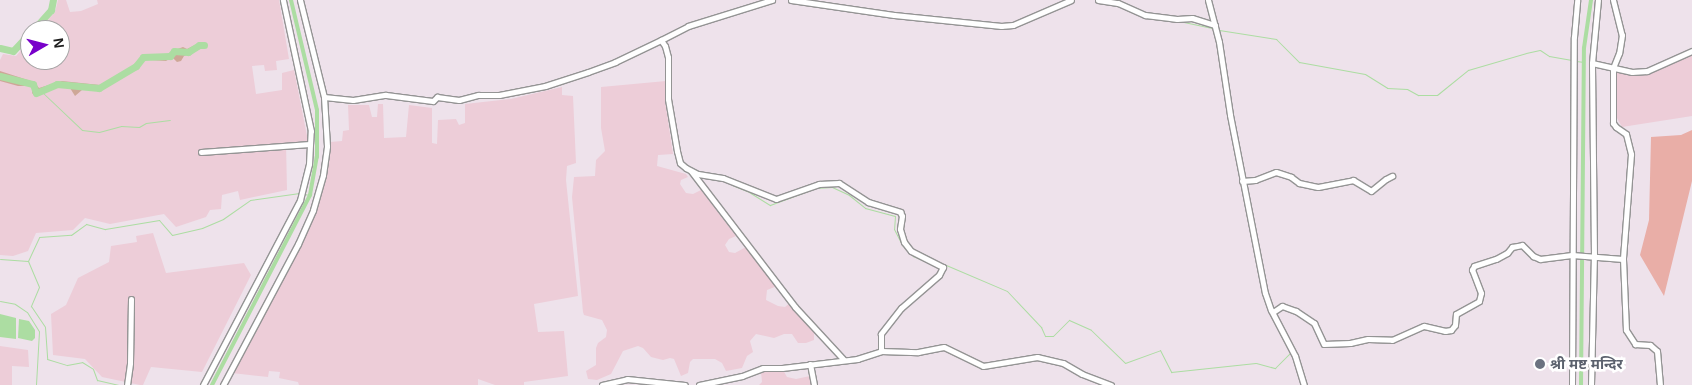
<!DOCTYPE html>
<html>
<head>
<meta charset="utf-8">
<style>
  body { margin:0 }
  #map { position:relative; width:1692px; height:385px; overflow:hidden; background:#eee2eb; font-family:Arial,"Noto Sans Devanagari",sans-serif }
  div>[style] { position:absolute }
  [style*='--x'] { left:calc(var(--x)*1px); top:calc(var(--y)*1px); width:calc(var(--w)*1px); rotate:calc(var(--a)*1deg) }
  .farmland>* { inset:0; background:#edcdd8 }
  .grass>* { inset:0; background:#e9aea7 }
  .forest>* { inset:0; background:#cea797 }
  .water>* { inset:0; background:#acdda2 }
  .stream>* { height:1px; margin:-0.5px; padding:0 0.5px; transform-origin:0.5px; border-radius:0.5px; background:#acdda2 }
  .canal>* { height:4px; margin:-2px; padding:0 2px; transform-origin:2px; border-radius:2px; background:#acdda2 }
  .river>* { height:7px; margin:-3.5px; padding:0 3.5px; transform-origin:3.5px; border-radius:3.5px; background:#acdda2 }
  .roads { filter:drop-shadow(1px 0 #949494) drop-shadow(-1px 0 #949494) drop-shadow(0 1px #949494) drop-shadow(0 -1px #949494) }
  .minor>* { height:5px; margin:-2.5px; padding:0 2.5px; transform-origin:2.5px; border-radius:2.5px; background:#fff }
  .dots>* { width:14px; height:14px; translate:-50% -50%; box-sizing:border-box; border:2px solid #fff; border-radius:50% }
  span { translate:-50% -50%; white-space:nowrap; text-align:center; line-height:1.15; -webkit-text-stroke:5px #fff; paint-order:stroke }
  .worship-label { font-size:14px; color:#5b616d; font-weight:700 }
  .left { translate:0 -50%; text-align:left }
  .north { position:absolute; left:20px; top:20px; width:50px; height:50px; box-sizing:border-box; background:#fff; border:1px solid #a5a5a5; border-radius:50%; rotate:82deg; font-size:14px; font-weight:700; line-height:20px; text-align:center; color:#1d1d1d }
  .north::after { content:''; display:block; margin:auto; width:18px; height:22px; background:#7800ca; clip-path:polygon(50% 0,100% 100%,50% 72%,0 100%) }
</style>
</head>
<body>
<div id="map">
  <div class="farmland">
    <div style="clip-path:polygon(58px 0,66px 0,70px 12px,81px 11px,98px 4px,97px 0,279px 0,289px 59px,276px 61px,277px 70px,265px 71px,264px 65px,252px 66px,256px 94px,282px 90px,282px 73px,294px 70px,308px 141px,286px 143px,287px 190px,240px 200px,238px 191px,222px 195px,221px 209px,210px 210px,206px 217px,176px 227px,164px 214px,110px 224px,85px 218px,73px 230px,36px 233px,28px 251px,13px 256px,0 255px,0 60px,3px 54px,16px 56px,30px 40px,30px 60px,60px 60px,60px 30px,39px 30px,55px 12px)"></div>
    <div style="clip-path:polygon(1692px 53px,1692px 116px,1622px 127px,1617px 118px,1616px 70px,1646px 74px)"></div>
    <div style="clip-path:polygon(666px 81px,665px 101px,673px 154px,658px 155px,657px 166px,686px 174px,688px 177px,681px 180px,680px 184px,686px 193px,693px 194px,701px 190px,736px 236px,729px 239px,725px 245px,729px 252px,735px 253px,746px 247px,777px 286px,767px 290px,766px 300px,778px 306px,785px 307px,790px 303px,814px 332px,814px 340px,806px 343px,798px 343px,792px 334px,784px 334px,774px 338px,756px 334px,750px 341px,753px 352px,747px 356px,742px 368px,726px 371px,722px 363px,715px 359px,693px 359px,690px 362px,688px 373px,681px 376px,674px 359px,670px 358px,663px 360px,651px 357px,643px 348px,638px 346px,623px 351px,611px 374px,597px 380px,588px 379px,586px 371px,596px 365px,596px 348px,598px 343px,606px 337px,607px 330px,602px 320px,584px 315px,583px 312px,572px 197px,574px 177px,595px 176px,596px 160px,605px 151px,601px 128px,601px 87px)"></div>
    <div style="clip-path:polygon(562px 87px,562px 95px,573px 96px,576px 163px,567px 166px,566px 180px,578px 296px,534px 304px,538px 332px,564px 331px,568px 376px,524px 382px,524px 385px,495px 385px,478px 379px,478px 385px,299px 385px,298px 382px,279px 378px,280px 372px,269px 371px,268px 377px,232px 373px,315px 214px,327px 170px,330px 142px,342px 141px,343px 131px,349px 130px,348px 105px,369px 105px,372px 117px,377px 117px,378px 104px,383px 104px,384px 138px,406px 137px,409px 105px,432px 108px,432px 143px,437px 144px,438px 120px,456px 119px,459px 125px,465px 123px,465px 104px,511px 99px)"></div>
    <div style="clip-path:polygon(153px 233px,166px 273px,244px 263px,251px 275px,202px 372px,151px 367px,143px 385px,140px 385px,102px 377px,85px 359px,53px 355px,51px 314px,66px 305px,78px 278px,109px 262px,111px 246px,137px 242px,136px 236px)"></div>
    <div style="clip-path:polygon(0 346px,28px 350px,29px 367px,12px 366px,12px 385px,0 385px)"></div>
    <div style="clip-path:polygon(783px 370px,787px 377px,796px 379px,810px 376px,812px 385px,759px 385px,762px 382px,761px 372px)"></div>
  </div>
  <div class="grass">
    <div style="clip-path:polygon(1692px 130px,1692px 181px,1664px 296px,1640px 255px,1649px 220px,1651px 137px,1681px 135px)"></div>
  </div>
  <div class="forest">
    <div style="clip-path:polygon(197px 44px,200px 49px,184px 56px,181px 61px,177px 62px,172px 57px,166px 61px,150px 60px,149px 54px,168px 55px,175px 50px,183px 47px,187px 49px)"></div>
    <div style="clip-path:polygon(0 71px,34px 82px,39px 88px,62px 81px,100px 85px,107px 81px,110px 84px,99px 90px,82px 90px,75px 96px,70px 88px,54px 88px,35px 96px,32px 93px,33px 86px,18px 86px,0 81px)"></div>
  </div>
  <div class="water">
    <div style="clip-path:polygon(0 314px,16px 318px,16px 339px,0 337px)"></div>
    <div style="clip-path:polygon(19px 319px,29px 321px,35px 330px,35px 338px,32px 341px,18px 338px)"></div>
  </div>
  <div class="stream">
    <div style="--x:1143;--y:12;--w:30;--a:8"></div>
    <div style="--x:1179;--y:21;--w:35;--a:12"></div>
    <div style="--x:1219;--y:30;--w:58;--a:9"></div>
    <div style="--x:1276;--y:39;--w:33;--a:45"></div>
    <div style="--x:1299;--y:62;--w:67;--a:10.3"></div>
    <div style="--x:1365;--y:74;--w:26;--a:32"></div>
    <div style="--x:1387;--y:88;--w:20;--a:3"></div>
    <div style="--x:1407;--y:89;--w:13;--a:29"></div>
    <div style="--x:1418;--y:95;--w:19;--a:0"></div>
    <div style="--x:1437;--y:95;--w:40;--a:-39"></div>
    <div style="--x:1468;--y:70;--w:60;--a:-16.3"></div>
    <div style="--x:1526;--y:53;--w:14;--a:-12"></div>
    <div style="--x:1540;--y:50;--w:11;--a:34"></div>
    <div style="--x:1549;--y:56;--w:23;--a:10"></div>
    <div style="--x:1576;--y:61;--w:8;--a:7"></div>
    <div style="--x:42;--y:92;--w:55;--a:43.5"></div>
    <div style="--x:82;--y:130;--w:17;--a:7"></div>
    <div style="--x:99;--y:132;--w:23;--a:-15"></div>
    <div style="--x:121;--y:126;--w:18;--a:3"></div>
    <div style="--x:139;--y:127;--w:8;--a:-30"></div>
    <div style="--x:146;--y:123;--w:24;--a:-7"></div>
    <div style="--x:732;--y:185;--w:18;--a:22"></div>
    <div style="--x:749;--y:192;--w:25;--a:32"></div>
    <div style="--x:770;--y:205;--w:49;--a:-20.3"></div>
    <div style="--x:816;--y:188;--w:16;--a:-4"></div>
    <div style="--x:832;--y:187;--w:19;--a:25"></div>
    <div style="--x:849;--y:195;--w:21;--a:39"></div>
    <div style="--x:865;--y:208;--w:31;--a:15"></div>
    <div style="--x:895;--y:216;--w:13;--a:94"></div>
    <div style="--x:894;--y:229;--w:18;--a:63"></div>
    <div style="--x:902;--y:245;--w:16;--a:45"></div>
    <div style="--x:913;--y:256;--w:20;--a:24"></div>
    <div style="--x:304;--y:194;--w:6;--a:9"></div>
    <div style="--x:0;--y:259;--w:28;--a:4"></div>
    <div style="--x:28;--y:261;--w:28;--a:67"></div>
    <div style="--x:39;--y:287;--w:21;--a:113"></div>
    <div style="--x:31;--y:306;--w:25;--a:56"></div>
    <div style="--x:45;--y:327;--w:32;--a:86"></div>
    <div style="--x:47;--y:359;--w:21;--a:17"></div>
    <div style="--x:67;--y:365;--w:15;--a:-11"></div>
    <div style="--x:82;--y:362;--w:13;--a:32"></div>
    <div style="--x:93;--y:369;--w:12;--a:70"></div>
    <div style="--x:97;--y:380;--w:23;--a:13"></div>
    <div style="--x:28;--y:261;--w:26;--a:-65"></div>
    <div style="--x:39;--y:237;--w:32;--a:-4"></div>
    <div style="--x:71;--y:235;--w:19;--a:-36"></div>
    <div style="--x:86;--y:224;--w:20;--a:15"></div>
    <div style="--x:105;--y:229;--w:55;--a:-9.5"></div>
    <div style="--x:159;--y:220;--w:20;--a:49"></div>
    <div style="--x:172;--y:235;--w:31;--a:-13"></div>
    <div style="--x:202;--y:228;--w:23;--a:-23"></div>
    <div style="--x:223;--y:219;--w:33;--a:-35"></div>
    <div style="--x:250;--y:200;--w:50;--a:-8"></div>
    <div style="--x:946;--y:265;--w:66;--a:23.1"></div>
    <div style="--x:1007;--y:291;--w:50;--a:46.6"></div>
    <div style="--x:1041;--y:327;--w:10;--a:66"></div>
    <div style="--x:1045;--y:336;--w:8;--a:0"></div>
    <div style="--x:1053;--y:336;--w:23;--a:-45"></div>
    <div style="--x:1069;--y:320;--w:24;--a:24"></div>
    <div style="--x:1091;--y:330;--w:47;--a:44.1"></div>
    <div style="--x:1125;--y:363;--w:37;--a:-20"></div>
    <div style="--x:1160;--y:350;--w:25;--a:63"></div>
    <div style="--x:1171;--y:372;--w:85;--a:-6"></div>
    <div style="--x:1256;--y:363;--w:20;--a:15"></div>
    <div style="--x:1275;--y:368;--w:21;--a:-45"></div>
    <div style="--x:0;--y:301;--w:15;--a:11"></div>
    <div style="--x:15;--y:304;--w:14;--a:34"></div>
    <div style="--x:27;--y:312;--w:22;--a:58"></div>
    <div style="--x:39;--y:331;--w:54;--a:93.2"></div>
  </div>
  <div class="canal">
    <div style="--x:212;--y:385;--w:214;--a:-62.7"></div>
    <div style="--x:310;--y:195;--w:39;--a:-80"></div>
    <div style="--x:317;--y:157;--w:47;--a:-90"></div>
    <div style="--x:317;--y:110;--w:113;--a:-103.3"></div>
    <div style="--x:1581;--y:385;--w:337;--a:-89.5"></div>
    <div style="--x:1584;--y:48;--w:49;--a:-81.7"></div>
  </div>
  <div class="river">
    <div style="--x:33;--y:30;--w:27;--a:-48"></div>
    <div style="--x:51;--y:10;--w:10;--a:-79"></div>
    <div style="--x:0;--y:48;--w:13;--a:13"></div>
    <div style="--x:13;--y:51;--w:25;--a:-47"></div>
    <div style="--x:0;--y:76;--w:34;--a:14"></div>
    <div style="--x:33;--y:84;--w:9;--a:72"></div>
    <div style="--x:36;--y:93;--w:23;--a:-23"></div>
    <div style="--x:57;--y:84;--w:42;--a:5.4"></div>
    <div style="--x:99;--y:88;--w:43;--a:-30.7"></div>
    <div style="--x:136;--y:66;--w:11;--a:-52"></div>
    <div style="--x:143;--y:57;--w:27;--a:-2"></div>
    <div style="--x:170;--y:56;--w:6;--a:-51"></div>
    <div style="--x:174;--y:51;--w:14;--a:4"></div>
    <div style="--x:188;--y:52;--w:13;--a:-32"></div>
    <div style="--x:199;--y:45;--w:5;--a:0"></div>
  </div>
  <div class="roads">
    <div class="minor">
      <div style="--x:791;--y:0;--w:104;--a:8.3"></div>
      <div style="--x:894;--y:15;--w:108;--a:5.9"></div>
      <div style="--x:1001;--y:26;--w:12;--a:-5"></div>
      <div style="--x:1013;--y:25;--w:63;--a:-23.3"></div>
      <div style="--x:1098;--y:0;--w:20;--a:9"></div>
      <div style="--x:1118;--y:3;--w:30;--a:24"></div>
      <div style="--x:1145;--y:15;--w:32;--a:7"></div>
      <div style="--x:1177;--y:19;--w:15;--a:-4"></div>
      <div style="--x:1192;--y:18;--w:24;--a:17"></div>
      <div style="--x:1208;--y:0;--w:43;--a:75.3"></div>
      <div style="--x:1219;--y:42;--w:74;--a:81.4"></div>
      <div style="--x:1230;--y:115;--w:181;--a:78.9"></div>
      <div style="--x:1265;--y:293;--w:18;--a:71"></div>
      <div style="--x:1271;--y:310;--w:52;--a:62.4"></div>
      <div style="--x:1295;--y:356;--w:30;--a:73"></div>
      <div style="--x:1613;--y:0;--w:36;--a:76"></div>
      <div style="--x:1622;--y:35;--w:18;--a:99"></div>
      <div style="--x:1619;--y:53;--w:16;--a:112"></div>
      <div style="--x:1613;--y:68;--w:55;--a:90"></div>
      <div style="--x:1613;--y:123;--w:5;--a:53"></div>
      <div style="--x:1616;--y:127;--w:12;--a:35"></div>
      <div style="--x:1626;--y:134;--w:21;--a:76"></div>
      <div style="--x:1631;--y:154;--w:105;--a:94.4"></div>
      <div style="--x:661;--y:40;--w:30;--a:-27"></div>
      <div style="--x:688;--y:26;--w:88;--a:-17.2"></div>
      <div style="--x:1592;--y:63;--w:41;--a:12.7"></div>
      <div style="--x:1632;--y:72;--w:15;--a:-4"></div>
      <div style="--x:1647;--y:71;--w:49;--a:-24"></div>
      <div style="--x:324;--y:97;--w:29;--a:6"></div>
      <div style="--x:353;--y:100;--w:33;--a:-9"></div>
      <div style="--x:386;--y:95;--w:47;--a:7.3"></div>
      <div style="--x:433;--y:101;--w:6;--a:-45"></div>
      <div style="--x:437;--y:97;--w:22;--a:8"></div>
      <div style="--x:459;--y:100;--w:20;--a:-15"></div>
      <div style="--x:478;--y:95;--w:21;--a:0"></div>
      <div style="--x:499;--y:95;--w:47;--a:-11.1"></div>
      <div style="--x:545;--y:86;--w:45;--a:-18"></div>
      <div style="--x:588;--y:72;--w:29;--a:-20"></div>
      <div style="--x:615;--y:62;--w:51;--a:-25.6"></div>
      <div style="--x:661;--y:40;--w:7;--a:56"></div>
      <div style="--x:665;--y:46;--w:11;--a:75"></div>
      <div style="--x:668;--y:57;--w:42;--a:90"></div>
      <div style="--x:668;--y:99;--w:53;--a:80.2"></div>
      <div style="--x:677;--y:151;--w:12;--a:76"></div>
      <div style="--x:680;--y:163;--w:8;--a:40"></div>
      <div style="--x:686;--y:168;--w:13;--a:27"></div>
      <div style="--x:698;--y:174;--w:25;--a:9"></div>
      <div style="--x:723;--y:178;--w:57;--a:21.6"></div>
      <div style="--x:776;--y:199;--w:46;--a:-19.2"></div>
      <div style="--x:819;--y:184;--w:20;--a:-3"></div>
      <div style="--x:839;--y:183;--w:35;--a:33"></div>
      <div style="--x:868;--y:202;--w:34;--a:17"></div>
      <div style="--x:900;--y:212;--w:4;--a:63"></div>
      <div style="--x:902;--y:216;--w:13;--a:99"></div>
      <div style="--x:900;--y:229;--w:14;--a:73"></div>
      <div style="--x:904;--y:242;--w:11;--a:52"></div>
      <div style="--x:911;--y:251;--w:36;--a:27"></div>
      <div style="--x:943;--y:267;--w:9;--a:117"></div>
      <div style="--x:939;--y:275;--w:50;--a:139"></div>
      <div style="--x:901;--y:308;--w:33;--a:128"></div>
      <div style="--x:881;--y:334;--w:17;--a:90"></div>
      <div style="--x:201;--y:152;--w:109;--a:-4.2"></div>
      <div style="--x:691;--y:171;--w:171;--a:52.6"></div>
      <div style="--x:795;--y:307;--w:72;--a:47.2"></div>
      <div style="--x:1242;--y:181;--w:13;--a:-4"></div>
      <div style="--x:1255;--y:180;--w:22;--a:-21"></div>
      <div style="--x:1276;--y:172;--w:16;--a:18"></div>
      <div style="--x:1291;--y:177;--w:10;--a:37"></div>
      <div style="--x:1299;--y:183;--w:19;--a:12"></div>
      <div style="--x:1318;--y:187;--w:36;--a:-11"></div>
      <div style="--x:1353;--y:180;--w:21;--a:31"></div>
      <div style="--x:1371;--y:191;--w:19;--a:-39"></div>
      <div style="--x:1386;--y:179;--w:7;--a:-27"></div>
      <div style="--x:1273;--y:312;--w:11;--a:-34"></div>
      <div style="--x:1282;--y:306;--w:15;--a:20"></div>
      <div style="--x:1296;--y:311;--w:22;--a:34"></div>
      <div style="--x:1314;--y:323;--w:23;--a:65"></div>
      <div style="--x:1324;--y:344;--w:26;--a:-2"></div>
      <div style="--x:1350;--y:343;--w:18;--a:-13"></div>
      <div style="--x:1368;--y:339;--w:24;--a:2"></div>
      <div style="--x:1392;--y:340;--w:35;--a:-24"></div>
      <div style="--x:1424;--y:326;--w:22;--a:13"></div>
      <div style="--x:1445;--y:331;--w:6;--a:-9"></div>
      <div style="--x:1451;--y:330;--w:6;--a:-51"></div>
      <div style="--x:1455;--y:325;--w:11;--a:-85"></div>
      <div style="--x:1456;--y:314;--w:26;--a:-29"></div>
      <div style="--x:1479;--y:301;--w:8;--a:-76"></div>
      <div style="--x:1481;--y:293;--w:25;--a:-111"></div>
      <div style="--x:1472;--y:270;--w:4;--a:-63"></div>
      <div style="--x:1474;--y:266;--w:23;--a:-18"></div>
      <div style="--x:1496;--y:259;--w:13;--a:-29"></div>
      <div style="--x:1507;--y:253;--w:8;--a:-50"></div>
      <div style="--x:1512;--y:247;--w:10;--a:-11"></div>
      <div style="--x:1522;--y:245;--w:16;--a:45"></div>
      <div style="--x:1533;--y:256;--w:8;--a:23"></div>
      <div style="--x:1540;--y:259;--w:32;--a:-7"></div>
      <div style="--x:1572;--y:255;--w:51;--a:4.5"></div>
      <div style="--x:1623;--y:259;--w:71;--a:87.6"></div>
      <div style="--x:1626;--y:330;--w:17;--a:57"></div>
      <div style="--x:1635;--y:344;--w:15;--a:4"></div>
      <div style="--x:1650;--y:345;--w:9;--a:41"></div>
      <div style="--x:1657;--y:351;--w:34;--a:85"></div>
      <div style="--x:810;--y:364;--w:21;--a:79"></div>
      <div style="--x:127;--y:385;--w:22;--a:-82"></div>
      <div style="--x:130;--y:363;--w:64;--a:-89.1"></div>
      <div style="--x:203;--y:385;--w:209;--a:-62.3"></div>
      <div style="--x:300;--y:200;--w:37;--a:-76"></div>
      <div style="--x:309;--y:164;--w:33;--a:-87"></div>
      <div style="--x:311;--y:131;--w:134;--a:-102.1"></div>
      <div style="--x:223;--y:385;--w:160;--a:-62"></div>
      <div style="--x:298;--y:244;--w:37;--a:-66"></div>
      <div style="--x:313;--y:210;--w:36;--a:-74"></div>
      <div style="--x:323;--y:175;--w:29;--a:-82"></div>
      <div style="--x:327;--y:146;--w:49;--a:-93.5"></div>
      <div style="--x:324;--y:97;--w:100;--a:-103.9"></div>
      <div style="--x:602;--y:385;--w:26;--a:-13"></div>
      <div style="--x:627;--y:379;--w:58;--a:5.9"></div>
      <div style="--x:699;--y:385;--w:44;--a:-11.8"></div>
      <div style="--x:742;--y:376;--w:22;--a:-21"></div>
      <div style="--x:763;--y:368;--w:19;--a:0"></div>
      <div style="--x:782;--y:368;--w:76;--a:-6.8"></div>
      <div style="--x:857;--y:359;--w:25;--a:-18"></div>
      <div style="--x:881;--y:351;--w:37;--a:2"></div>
      <div style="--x:918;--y:352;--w:26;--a:-11"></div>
      <div style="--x:944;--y:347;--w:43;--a:26"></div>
      <div style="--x:983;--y:366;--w:55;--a:-9.5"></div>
      <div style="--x:1037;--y:357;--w:27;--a:13"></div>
      <div style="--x:1063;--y:363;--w:22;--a:30"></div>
      <div style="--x:1082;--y:374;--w:31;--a:21"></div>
      <div style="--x:1572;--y:385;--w:348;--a:-89.7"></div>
      <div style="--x:1574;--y:37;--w:37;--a:-85"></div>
      <div style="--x:1591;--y:385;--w:129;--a:-88.7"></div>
      <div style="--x:1594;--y:256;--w:193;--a:-90.6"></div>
      <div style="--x:1592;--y:63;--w:63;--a:-84.6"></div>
    </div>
  </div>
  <div class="dots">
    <div style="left:1540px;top:364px;background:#6b7280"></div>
  </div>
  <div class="worship-label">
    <span class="left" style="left:1550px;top:364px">श्री मष्ट मन्दिर</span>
  </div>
  <div class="north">N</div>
</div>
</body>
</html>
